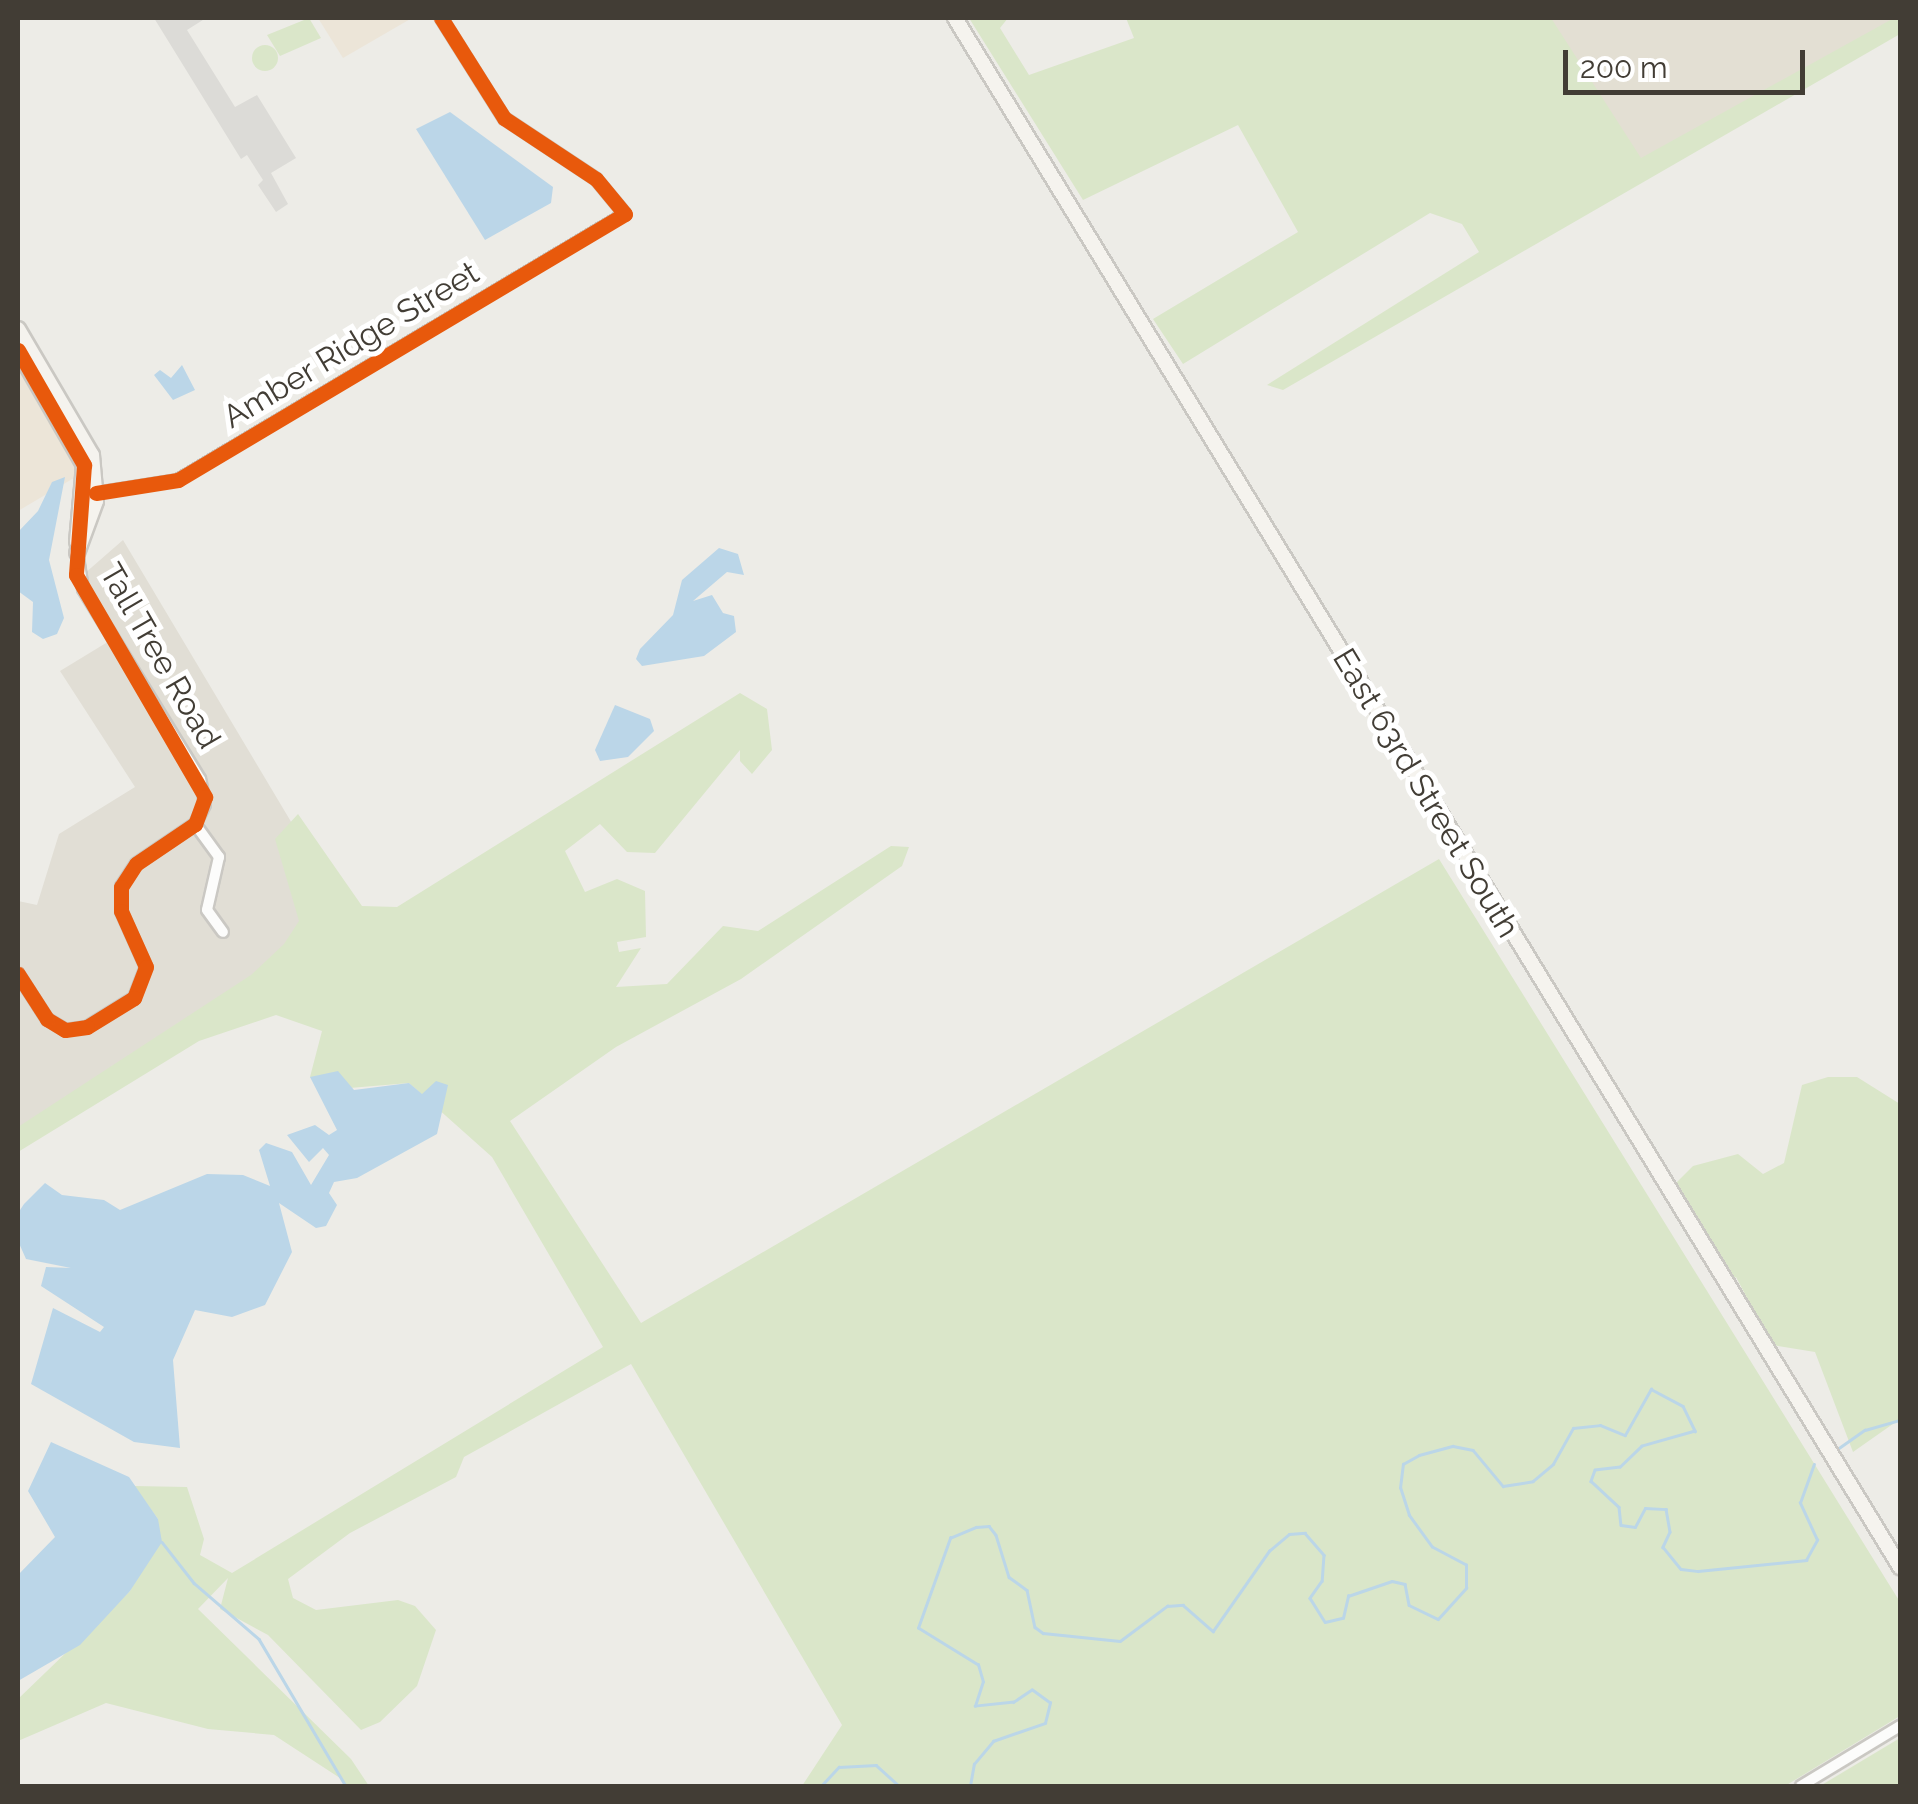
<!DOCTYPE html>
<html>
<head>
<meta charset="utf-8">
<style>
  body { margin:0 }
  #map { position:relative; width:1918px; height:1804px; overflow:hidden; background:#edece7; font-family:Raleway,sans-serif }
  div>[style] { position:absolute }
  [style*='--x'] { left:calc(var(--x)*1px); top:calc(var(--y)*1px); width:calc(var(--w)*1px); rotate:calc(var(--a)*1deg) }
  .residential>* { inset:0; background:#e1ded5 }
  .commercial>* { inset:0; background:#ece5d8 }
  .education>* { inset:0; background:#e3dfd3 }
  .green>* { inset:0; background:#dae6c9 }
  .round { border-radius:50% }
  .parking>* { inset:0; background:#dcdbd7 }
  .water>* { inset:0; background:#bbd6e8 }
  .stream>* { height:2.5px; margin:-1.25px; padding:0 1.25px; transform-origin:1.25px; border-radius:1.25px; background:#bbd6e8 }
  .roads { filter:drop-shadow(2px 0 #cac8c3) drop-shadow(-2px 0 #cac8c3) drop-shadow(0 2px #cac8c3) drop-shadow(0 -2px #cac8c3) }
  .street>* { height:10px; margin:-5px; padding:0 5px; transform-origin:5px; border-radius:5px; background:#fcfcfb }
  .secondary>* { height:14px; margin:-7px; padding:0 7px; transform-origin:7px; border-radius:7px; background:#f5f3ee }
  .cycleway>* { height:15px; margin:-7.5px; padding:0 7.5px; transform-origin:7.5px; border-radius:7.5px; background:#e8590c }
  span { translate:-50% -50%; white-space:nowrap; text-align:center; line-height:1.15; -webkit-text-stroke:10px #fff; paint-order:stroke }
  .street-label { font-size:32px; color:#423d35 }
  .frame { position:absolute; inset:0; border:20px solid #423d35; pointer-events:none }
  .scale { position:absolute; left:1563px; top:50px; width:242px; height:45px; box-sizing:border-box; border:5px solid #423d35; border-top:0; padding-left:12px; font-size:30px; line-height:35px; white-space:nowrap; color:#423d35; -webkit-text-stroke:8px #fff; paint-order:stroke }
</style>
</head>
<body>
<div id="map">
  <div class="residential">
    <div style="clip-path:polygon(123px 540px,355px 929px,18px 1140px,18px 901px,37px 905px,59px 834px,135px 787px,60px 671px,106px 643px,111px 621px,84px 574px)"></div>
  </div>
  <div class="commercial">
    <div style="clip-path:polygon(318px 18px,412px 18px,343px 58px)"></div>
    <div style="clip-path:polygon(18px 358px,84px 472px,18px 511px)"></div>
  </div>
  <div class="education">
    <div style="clip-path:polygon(1535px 18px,1900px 18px,1900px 20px,1635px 180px)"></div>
  </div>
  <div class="green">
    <div style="clip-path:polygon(309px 18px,321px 38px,280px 56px,267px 35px)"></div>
    <div style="clip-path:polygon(969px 18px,1008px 18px,1000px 28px,1029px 75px,1134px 38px,1126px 18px,1551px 18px,1641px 158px,1894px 18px,1900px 18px,1900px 34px,1283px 390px,1267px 385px,1479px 252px,1462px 224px,1430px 213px,1183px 364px,1153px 319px,1298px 232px,1238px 125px,1083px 200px)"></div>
    <div class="round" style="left:252px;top:45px;width:26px;height:26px"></div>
    <div style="clip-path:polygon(740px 693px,767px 709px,772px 750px,752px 774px,740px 761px,740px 750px,655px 853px,627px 852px,600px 824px,565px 851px,585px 892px,617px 879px,645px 891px,646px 937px,617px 942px,619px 952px,641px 948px,616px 987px,667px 984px,723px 926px,758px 931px,891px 846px,909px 847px,902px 866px,741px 979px,616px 1047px,510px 1121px,641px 1323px,1439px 859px,1900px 1602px,1900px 1716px,1785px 1786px,802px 1786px,842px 1725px,631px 1364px,464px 1457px,456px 1477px,350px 1533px,288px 1579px,293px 1598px,316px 1610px,398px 1600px,415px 1606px,436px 1630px,417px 1686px,380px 1722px,361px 1730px,268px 1635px,220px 1609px,228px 1578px,198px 1609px,351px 1759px,369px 1786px,343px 1786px,343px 1780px,274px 1735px,208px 1729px,106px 1703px,18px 1741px,18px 1699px,130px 1591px,158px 1519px,134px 1486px,187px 1487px,204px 1539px,200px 1555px,232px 1573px,603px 1347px,492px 1157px,409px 1083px,338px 1089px,310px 1077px,322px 1031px,276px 1015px,199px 1041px,18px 1152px,18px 1127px,251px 975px,284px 944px,299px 921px,275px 839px,298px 814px,362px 906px,397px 907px)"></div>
    <div style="clip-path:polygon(1828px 1077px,1857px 1077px,1900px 1104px,1900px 1419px,1853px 1452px,1815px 1352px,1772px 1345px,1736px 1277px,1723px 1284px,1667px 1192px,1693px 1166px,1738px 1154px,1763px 1174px,1784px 1163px,1802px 1085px)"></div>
    <div style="clip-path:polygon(1900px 1738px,1900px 1786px,1820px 1786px)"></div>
  </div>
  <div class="parking">
    <div style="clip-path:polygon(154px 18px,206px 18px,187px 30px,235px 107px,257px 95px,296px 158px,271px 173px,288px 204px,276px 212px,258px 185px,263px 180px,247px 155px,241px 159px)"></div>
  </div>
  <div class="water">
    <div style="clip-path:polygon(450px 112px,553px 187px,551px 203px,485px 240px,416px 129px)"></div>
    <div style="clip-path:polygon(182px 365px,195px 390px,173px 400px,154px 375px,160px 370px,171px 378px)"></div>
    <div style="clip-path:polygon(65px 477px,49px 560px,64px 618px,57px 634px,43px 639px,32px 632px,33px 602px,18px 591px,18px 532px,38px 511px,52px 482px)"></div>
    <div style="clip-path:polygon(719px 548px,738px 554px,744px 575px,727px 572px,693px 601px,712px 595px,723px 613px,734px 616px,736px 632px,704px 656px,642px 666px,636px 659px,640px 649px,673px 615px,682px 580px)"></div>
    <div style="clip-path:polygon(615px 705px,650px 719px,654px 731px,628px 757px,600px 761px,595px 750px)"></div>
    <div style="clip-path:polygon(338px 1071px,354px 1090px,409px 1083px,422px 1094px,436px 1081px,448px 1085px,437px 1134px,357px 1178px,334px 1182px,329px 1193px,337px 1205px,326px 1226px,316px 1228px,279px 1203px,292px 1252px,265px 1305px,232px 1317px,195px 1310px,173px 1360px,180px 1448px,134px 1442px,31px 1384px,53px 1308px,100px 1332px,104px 1327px,41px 1286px,46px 1267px,71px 1268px,26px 1259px,18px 1241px,18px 1213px,24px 1204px,45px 1183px,62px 1195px,104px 1200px,120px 1210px,207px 1174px,243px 1175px,270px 1186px,259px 1150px,266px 1143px,292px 1152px,311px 1185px,329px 1155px,323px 1148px,309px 1162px,287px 1135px,315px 1125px,329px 1135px,337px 1130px,310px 1077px)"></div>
    <div style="clip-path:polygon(51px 1442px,129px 1477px,158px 1519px,162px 1542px,130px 1591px,80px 1645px,18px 1681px,18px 1575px,55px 1537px,28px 1491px)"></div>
  </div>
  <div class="stream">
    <div style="--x:1836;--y:1450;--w:35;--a:-35"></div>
    <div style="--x:1865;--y:1430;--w:36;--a:-16"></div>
    <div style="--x:162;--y:1542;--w:52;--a:52"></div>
    <div style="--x:194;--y:1583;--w:86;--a:40.7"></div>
    <div style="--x:259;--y:1639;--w:171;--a:59.4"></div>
    <div style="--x:821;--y:1786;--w:26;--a:-47"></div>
    <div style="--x:839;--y:1767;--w:37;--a:-3"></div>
    <div style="--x:876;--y:1765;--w:31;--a:42"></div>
    <div style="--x:970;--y:1786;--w:22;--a:-80"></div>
    <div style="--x:974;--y:1764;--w:30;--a:-50"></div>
    <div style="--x:993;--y:1741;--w:55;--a:-19.1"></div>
    <div style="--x:1045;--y:1723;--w:21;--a:-76"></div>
    <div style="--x:1050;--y:1703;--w:22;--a:-144"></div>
    <div style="--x:1032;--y:1690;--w:22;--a:146"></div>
    <div style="--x:1014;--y:1702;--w:39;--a:174"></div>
    <div style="--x:975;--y:1706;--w:25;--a:-72"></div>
    <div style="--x:983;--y:1682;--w:18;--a:-106"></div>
    <div style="--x:978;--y:1665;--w:70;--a:-148.3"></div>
    <div style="--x:918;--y:1628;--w:96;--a:-70.4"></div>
    <div style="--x:950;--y:1538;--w:28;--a:-23"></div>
    <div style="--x:976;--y:1527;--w:13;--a:-4"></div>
    <div style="--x:989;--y:1526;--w:11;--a:52"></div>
    <div style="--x:996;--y:1535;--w:44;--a:72.8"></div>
    <div style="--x:1009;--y:1577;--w:22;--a:36"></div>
    <div style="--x:1027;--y:1590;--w:38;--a:78"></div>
    <div style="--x:1035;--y:1627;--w:10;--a:37"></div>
    <div style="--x:1043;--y:1633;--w:77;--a:5.9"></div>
    <div style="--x:1120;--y:1641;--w:59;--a:-36.7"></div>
    <div style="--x:1167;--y:1606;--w:16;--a:-4"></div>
    <div style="--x:1183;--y:1605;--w:40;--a:41"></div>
    <div style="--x:1213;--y:1631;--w:98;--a:-55"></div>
    <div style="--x:1269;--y:1551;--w:26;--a:-40"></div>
    <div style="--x:1289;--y:1534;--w:16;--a:-4"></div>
    <div style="--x:1305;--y:1533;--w:29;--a:49"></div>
    <div style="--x:1324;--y:1555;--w:26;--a:94"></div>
    <div style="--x:1322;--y:1581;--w:21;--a:125"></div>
    <div style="--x:1310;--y:1598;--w:28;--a:58"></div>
    <div style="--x:1325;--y:1622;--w:18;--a:-13"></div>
    <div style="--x:1343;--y:1618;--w:23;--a:-77"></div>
    <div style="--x:1348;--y:1596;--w:46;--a:-18.8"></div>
    <div style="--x:1392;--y:1581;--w:13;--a:13"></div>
    <div style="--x:1405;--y:1584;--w:21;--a:79"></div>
    <div style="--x:1409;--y:1605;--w:32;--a:26"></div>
    <div style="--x:1438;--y:1619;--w:42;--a:-47.9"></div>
    <div style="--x:1466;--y:1588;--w:23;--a:-90"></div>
    <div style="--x:1466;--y:1565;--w:38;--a:-152"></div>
    <div style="--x:1432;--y:1547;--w:39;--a:-126"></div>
    <div style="--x:1409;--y:1515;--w:28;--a:-108"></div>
    <div style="--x:1400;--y:1488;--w:24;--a:-83"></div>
    <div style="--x:1403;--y:1464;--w:18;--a:-29"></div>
    <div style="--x:1419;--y:1455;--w:35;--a:-15"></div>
    <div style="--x:1453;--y:1446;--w:20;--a:11"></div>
    <div style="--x:1473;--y:1450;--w:47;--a:50.2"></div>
    <div style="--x:1503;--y:1486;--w:30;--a:-9"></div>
    <div style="--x:1533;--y:1481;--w:26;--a:-40"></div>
    <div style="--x:1553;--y:1464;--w:41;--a:-60.9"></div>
    <div style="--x:1573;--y:1428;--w:27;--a:-6"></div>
    <div style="--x:1600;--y:1425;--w:27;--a:22"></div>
    <div style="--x:1625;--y:1435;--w:53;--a:-60.5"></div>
    <div style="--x:1651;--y:1389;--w:36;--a:28"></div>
    <div style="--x:1683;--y:1406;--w:28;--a:64"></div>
    <div style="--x:1695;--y:1431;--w:55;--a:164.2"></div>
    <div style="--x:1642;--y:1446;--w:30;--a:136"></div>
    <div style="--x:1620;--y:1467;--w:25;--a:173"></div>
    <div style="--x:1595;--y:1470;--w:12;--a:110"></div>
    <div style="--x:1591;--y:1481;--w:38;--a:43"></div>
    <div style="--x:1619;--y:1507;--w:18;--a:84"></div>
    <div style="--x:1621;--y:1525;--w:14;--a:8"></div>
    <div style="--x:1635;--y:1527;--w:21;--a:-62"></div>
    <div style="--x:1645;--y:1508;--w:21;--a:3"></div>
    <div style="--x:1666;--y:1509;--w:23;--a:80"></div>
    <div style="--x:1670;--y:1532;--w:17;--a:115"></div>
    <div style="--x:1663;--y:1547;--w:28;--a:51"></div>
    <div style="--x:1681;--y:1569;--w:17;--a:7"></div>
    <div style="--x:1698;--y:1571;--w:109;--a:-5.8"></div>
    <div style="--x:1806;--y:1560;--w:23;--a:-61"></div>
    <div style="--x:1817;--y:1540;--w:41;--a:-114.7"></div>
    <div style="--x:1800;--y:1503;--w:41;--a:-70.3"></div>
  </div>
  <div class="roads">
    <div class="street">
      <div style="--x:96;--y:493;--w:83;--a:-9"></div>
      <div style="--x:178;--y:480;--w:520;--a:-30.76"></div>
      <div style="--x:625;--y:214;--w:45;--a:-129.6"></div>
      <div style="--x:596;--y:179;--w:110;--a:-146.5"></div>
      <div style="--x:504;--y:118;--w:118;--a:-122.2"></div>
      <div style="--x:195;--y:824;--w:41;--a:54"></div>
      <div style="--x:219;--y:857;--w:54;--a:102.8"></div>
      <div style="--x:207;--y:910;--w:27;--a:54"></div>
      <div style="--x:18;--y:974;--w:54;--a:57.2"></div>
      <div style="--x:47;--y:1019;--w:21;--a:31"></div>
      <div style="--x:65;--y:1030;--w:22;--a:-8"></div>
      <div style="--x:87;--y:1027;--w:55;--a:-31.7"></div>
      <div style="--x:134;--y:998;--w:33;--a:-69"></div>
      <div style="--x:146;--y:967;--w:61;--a:-114.1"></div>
      <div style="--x:121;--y:911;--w:24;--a:-90"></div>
      <div style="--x:121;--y:887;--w:27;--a:-57"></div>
      <div style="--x:136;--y:864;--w:71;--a:-34.1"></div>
      <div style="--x:195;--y:824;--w:22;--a:-63"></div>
      <div style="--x:205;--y:804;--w:25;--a:-101"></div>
      <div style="--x:200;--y:779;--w:223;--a:-121.6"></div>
      <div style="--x:83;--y:589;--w:36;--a:-99"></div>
      <div style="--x:1801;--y:1786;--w:116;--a:-31.2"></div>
    </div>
    <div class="secondary">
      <div style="--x:955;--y:18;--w:1815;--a:58.61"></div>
      <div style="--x:18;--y:329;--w:146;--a:59.6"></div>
      <div style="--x:92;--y:455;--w:46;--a:85"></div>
      <div style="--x:96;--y:501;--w:55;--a:110.1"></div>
      <div style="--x:18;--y:350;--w:133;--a:60.1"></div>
      <div style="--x:84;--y:465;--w:77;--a:95.2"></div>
    </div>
  </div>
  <div class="cycleway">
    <div style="--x:18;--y:350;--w:133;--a:60.1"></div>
    <div style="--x:84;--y:465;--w:110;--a:94.2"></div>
    <div style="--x:76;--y:575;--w:257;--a:59.8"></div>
    <div style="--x:205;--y:797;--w:29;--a:110"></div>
    <div style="--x:195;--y:824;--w:71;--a:145.9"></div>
    <div style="--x:136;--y:864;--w:27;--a:123"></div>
    <div style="--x:121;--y:887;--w:24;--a:90"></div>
    <div style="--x:121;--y:911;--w:61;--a:65.9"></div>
    <div style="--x:146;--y:967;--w:33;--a:111"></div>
    <div style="--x:134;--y:998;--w:55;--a:148.3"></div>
    <div style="--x:87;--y:1027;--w:22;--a:172"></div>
    <div style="--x:65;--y:1030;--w:21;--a:-149"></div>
    <div style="--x:47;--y:1019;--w:54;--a:-122.8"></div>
    <div style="--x:96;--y:493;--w:83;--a:-9"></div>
    <div style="--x:178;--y:480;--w:520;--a:-30.76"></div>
    <div style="--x:625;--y:214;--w:45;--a:-129.6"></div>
    <div style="--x:596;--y:179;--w:110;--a:-146.5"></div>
    <div style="--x:504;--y:118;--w:118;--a:-122.2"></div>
  </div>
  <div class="street-label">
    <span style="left:351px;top:345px;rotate:-31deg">Amber Ridge Street</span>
    <span style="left:160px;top:656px;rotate:60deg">Tall Tree Road</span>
    <span style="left:1426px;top:793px;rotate:59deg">East 63rd Street South</span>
  </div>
  <div class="frame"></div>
  <div class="scale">200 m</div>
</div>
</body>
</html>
